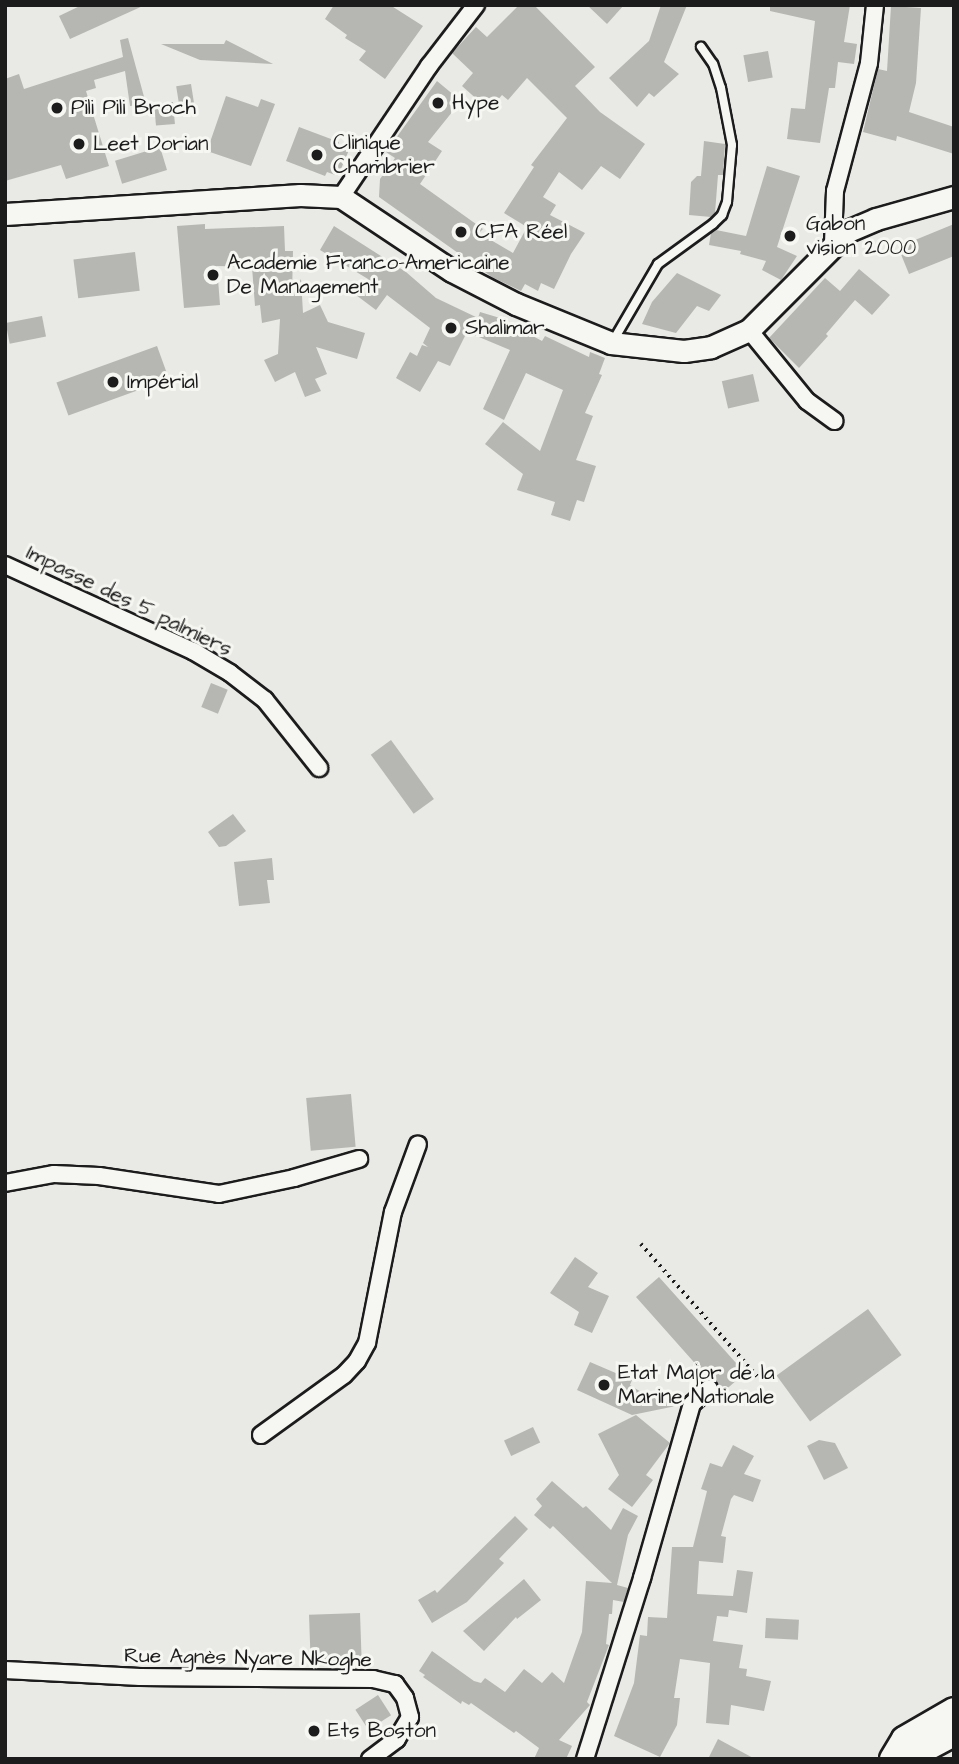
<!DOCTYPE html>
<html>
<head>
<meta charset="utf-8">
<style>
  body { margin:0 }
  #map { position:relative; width:959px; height:1764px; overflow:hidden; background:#e9e9e5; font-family:"Architects Daughter",sans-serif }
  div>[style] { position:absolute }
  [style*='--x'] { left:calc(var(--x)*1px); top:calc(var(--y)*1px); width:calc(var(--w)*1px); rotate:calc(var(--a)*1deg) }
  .building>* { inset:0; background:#b6b6b3; transform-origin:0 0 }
  .path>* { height:3.5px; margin-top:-1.75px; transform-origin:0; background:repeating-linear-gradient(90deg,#1c1c1c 0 2px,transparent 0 7px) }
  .roads { filter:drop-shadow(2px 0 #1c1c1c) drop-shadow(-2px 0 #1c1c1c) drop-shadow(0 2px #1c1c1c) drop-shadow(0 -2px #1c1c1c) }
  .lane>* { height:8px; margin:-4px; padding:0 4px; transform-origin:4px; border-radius:4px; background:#f6f6f2 }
  .street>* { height:16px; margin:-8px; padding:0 8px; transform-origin:8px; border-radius:8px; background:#f6f6f2 }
  .secondary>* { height:21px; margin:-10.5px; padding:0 10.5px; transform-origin:10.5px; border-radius:10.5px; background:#f6f6f2 }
  .primary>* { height:24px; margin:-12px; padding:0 12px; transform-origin:12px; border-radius:12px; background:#f6f6f2 }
  .dots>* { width:19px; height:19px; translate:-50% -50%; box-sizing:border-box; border:4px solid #f6f6f2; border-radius:50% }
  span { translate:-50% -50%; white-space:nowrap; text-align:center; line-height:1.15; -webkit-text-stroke:6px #f6f6f2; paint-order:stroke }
  .poi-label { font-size:21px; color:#1c1c1c }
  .left { translate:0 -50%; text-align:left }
  .street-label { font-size:21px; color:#1c1c1c }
  .frame { position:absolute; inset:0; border:7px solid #1c1c1c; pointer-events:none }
</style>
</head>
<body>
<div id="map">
  <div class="building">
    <div style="clip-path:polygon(82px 5px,145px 5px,70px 39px,59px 16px)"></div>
    <div style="clip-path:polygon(334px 5px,390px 5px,423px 26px,385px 79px,359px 60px,366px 51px,345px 38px,347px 35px,325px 19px)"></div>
    <div style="clip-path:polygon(519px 5px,534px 5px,595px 67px,575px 86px,600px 112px,645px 144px,620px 179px,601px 166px,582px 190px,559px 172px,543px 197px,556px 205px,550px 215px,585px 233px,571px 254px,554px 289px,541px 283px,538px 291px,525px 284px,521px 291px,492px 277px,379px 197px,380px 179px,395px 158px,386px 152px,437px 81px,461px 101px,428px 142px,442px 151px,420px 184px,483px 229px,479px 233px,513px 253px,527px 227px,504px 213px,534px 167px,531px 165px,567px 118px,527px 78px,508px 100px,502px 95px,489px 110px,462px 86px,473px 73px,452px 53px,476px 27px,487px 37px)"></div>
    <div style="clip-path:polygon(587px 5px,624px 5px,607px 24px)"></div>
    <div style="clip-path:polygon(661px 5px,687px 5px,664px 62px,679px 74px,654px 97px,649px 93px,637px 107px,609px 78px,649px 41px)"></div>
    <div style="clip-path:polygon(770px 5px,850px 5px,844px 42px,857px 44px,854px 64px,838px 62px,835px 88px,829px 88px,820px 143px,787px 139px,791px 108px,805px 109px,815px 21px,770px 11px)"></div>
    <div style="clip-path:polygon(891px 6px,921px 8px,916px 83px,909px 112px,954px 127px,954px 154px,897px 136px,896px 141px,863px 132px,878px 69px,887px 71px)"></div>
    <div style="clip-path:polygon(128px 38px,146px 104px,130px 106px,125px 71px,94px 80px,96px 88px,86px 91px,109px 166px,66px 179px,61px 165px,5px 181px,5px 79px,19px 74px,24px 89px,123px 57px,120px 40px)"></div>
    <div style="clip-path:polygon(226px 40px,273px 64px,200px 60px,161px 44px,224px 44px)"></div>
    <div style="left:768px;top:51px;width:27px;height:25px;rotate:80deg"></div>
    <div style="left:191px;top:84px;width:24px;height:15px;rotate:81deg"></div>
    <div style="clip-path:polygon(226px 96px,258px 107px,261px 99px,275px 104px,251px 166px,207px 151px)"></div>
    <div style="left:173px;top:102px;width:22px;height:19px;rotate:85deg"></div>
    <div style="clip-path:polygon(299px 127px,339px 142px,338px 145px,349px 150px,338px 176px,327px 172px,325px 176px,286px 161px)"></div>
    <div style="clip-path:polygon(704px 141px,725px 144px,723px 175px,718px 175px,715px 213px,711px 217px,689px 215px,691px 182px,697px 176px,701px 176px)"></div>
    <div style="left:160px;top:147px;width:24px;height:47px;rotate:73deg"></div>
    <div style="clip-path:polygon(767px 166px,800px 176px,777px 247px,797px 256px,781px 280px,762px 270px,766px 261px,740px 254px,741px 251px,709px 245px,711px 233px,716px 230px,746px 236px)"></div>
    <div style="clip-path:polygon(205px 224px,205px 229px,284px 226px,285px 251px,293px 251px,292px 295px,301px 279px,303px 313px,320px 305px,328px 322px,365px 333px,357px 359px,316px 347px,327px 374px,315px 379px,321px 391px,305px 397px,295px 372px,275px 382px,264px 360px,278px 354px,280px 319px,262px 323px,260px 305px,255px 306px,252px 267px,217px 266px,220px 305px,184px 308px,177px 226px)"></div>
    <div style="clip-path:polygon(954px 224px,954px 256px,909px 274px,898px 247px)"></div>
    <div style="clip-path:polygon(334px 226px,406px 272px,436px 298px,478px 318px,480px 312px,500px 318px,542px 341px,545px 336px,589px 357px,590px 352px,605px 358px,599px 374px,602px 375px,585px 413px,593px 416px,576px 460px,596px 466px,584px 502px,577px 500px,570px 521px,551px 515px,555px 502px,517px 490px,523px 474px,485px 444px,503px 422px,540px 451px,563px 390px,526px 373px,504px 420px,483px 409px,510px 350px,467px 332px,450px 366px,438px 361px,420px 392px,396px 378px,410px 352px,417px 356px,422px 345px,428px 347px,423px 343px,430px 328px,387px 295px,376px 310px,356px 295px,368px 279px,320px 250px)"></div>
    <div style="left:135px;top:252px;width:39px;height:62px;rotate:83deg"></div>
    <div style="clip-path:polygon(859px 269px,890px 295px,872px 315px,855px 300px,826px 334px,828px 336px,799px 368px,769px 338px,825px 278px,840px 291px)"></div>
    <div style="clip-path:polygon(677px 273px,721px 295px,709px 311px,697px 306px,676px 333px,642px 324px,652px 302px)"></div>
    <div style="left:42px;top:316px;width:21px;height:37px;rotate:79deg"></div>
    <div style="left:157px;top:346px;width:35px;height:107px;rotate:70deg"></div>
    <div style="left:753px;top:374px;width:28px;height:32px;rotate:77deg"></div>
    <div style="left:211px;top:683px;width:18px;height:26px;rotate:22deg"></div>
    <div style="left:391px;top:740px;width:73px;height:25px;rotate:54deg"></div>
    <div style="clip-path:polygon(233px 814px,246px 831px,226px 846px,219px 847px,208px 832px)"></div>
    <div style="clip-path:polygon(272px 858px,274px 880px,267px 880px,270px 903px,239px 906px,234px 862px)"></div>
    <div style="left:351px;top:1094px;width:53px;height:45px;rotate:85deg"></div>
    <div style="clip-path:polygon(575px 1257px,598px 1273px,588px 1287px,609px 1296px,592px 1333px,574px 1325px,579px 1312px,550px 1293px)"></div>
    <div style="clip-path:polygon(659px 1277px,745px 1373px,722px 1393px,717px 1381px,708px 1378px,636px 1297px)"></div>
    <div style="left:868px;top:1309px;width:57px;height:113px;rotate:54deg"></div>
    <div style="clip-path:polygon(590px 1362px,632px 1380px,630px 1385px,641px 1392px,676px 1406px,632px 1415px,577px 1390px)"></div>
    <div style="clip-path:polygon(636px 1415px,670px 1443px,646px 1475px,653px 1480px,632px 1507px,608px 1489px,619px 1475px,598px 1434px)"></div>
    <div style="left:533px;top:1427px;width:17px;height:32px;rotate:65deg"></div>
    <div style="clip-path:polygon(819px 1440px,835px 1443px,848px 1468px,824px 1480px,807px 1446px)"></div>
    <div style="clip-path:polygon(733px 1445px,754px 1456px,744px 1474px,761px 1480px,753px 1502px,734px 1495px,731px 1499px,721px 1536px,726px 1537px,723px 1563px,699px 1561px,697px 1594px,733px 1596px,737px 1570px,753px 1572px,747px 1613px,729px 1610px,728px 1617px,717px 1616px,713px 1641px,743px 1645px,739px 1668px,747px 1669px,746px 1676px,771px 1681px,764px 1711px,731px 1705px,729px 1725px,706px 1723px,710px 1663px,680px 1659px,674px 1698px,680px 1698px,677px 1725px,660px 1757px,614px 1736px,634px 1683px,640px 1635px,647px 1636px,648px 1617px,667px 1618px,672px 1547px,693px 1547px,707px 1491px,701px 1489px,710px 1463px,722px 1467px)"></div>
    <div style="clip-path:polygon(552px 1481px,583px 1508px,586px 1506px,611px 1530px,623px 1508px,638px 1516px,628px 1535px,617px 1585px,628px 1588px,624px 1602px,613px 1600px,612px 1614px,609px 1614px,606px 1644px,609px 1645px,587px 1702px,590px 1705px,559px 1740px,572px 1746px,566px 1759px,534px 1759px,539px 1748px,516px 1731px,514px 1733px,471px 1703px,469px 1705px,462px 1701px,461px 1704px,423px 1677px,425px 1675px,419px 1671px,432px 1651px,474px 1681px,481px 1683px,485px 1678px,505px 1692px,524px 1669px,542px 1683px,552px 1672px,564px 1683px,582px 1632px,586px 1581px,612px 1583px,553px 1526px,550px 1529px,534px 1515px,542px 1506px,536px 1499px)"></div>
    <div style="clip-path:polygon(515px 1516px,528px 1529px,499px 1559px,504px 1563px,467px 1602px,432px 1623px,418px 1600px,435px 1590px,437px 1593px)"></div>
    <div style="clip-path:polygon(524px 1579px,541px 1600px,517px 1619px,516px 1617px,484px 1651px,463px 1631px)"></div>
    <div style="left:360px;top:1613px;width:49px;height:51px;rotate:88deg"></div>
    <div style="left:766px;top:1618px;width:33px;height:20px;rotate:3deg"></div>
    <div style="left:378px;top:1695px;width:24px;height:27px;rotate:57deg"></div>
    <div style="clip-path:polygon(718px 1739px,755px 1759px,708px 1759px)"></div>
  </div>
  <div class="path">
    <div style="--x:641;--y:1244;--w:176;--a:48.7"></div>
  </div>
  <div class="roads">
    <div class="lane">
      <div style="--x:613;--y:341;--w:89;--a:-59.7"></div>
      <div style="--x:658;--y:264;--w:68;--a:-36"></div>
      <div style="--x:713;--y:224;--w:13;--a:-45"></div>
      <div style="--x:722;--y:215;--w:14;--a:-69"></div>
      <div style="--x:727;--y:202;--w:57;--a:-85"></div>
      <div style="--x:732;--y:145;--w:58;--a:-100.9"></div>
      <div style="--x:721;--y:88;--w:25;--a:-108"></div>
      <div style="--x:713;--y:64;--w:21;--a:-125"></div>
    </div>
    <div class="street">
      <div style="--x:341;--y:197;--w:158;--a:-56.1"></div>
      <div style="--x:429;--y:66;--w:77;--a:-52.4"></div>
      <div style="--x:833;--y:243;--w:52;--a:-87.8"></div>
      <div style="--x:835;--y:191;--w:132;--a:-75.1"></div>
      <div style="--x:869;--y:63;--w:58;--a:-84.1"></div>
      <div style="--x:749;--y:330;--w:92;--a:50.8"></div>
      <div style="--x:807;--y:401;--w:34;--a:36"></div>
      <div style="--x:5;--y:565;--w:207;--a:24.6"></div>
      <div style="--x:193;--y:651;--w:43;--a:30.7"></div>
      <div style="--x:230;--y:673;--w:44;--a:37.6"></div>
      <div style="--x:265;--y:700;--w:87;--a:51.5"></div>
      <div style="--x:5;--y:1183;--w:50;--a:-10.4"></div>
      <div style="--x:54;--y:1174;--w:45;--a:2.5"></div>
      <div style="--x:99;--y:1176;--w:121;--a:8.5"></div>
      <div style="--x:219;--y:1194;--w:77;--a:-12"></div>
      <div style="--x:294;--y:1178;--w:68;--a:-16.3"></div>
      <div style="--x:261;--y:1435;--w:102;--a:-35.9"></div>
      <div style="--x:344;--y:1375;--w:19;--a:-47"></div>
      <div style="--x:357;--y:1361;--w:21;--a:-61"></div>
      <div style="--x:367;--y:1343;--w:134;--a:-78.8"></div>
      <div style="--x:393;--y:1212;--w:72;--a:-69.8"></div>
      <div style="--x:5;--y:1670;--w:135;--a:3"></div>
      <div style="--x:140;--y:1677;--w:233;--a:0.5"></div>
      <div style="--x:373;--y:1679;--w:23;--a:13"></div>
      <div style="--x:395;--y:1684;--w:17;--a:54"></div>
      <div style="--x:405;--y:1698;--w:20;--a:75"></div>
      <div style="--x:410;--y:1717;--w:26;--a:121"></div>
      <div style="--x:397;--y:1739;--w:34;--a:143"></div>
      <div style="--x:585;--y:1759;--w:190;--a:-72.5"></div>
      <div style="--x:642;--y:1578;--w:181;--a:-74"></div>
      <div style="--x:692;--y:1404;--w:23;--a:-43"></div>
    </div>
    <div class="secondary">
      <div style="--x:5;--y:214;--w:296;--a:-3.7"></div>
      <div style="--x:300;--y:195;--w:41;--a:2.8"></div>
      <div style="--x:341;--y:197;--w:133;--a:33.7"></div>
      <div style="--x:452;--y:271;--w:72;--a:27.3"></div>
      <div style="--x:516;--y:304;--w:103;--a:22.3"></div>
      <div style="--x:611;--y:343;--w:73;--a:6.3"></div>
      <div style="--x:684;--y:351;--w:27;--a:-8"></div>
      <div style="--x:711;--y:347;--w:42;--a:-24.1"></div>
      <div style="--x:749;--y:330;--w:140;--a:-45"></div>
      <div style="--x:848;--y:231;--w:30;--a:-23"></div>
      <div style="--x:876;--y:219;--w:81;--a:-15.8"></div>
    </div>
    <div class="primary">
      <div style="--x:892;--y:1759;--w:23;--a:-59"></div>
      <div style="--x:904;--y:1739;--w:58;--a:-30.1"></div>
      <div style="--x:900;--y:1759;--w:9;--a:-6"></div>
      <div style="--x:909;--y:1758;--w:51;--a:-28.1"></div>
    </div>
  </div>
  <div class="dots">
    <div style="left:438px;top:103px;background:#1c1c1c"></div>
    <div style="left:57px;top:108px;background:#1c1c1c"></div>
    <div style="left:79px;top:144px;background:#1c1c1c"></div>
    <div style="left:317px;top:155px;background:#1c1c1c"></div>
    <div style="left:461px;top:232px;background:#1c1c1c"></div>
    <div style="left:790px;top:236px;background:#1c1c1c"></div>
    <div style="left:213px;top:275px;background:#1c1c1c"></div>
    <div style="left:451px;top:328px;background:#1c1c1c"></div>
    <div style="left:113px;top:382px;background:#1c1c1c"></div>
    <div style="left:604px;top:1385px;background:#1c1c1c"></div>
    <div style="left:314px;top:1731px;background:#1c1c1c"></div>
  </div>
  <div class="poi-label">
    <span class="left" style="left:452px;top:103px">Hype</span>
    <span class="left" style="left:71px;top:108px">Pili Pili Broch</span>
    <span class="left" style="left:333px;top:155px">Clinique<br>Chambrier</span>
    <span class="left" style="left:93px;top:144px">Leet Dorian</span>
    <span class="left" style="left:806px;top:236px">Gabon<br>vision 2000</span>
    <span class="left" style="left:475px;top:232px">CFA Réel</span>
    <span class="left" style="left:227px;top:275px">Academie Franco-Americaine<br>De Management</span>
    <span class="left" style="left:465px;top:328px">Shalimar</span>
    <span class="left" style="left:127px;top:382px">Impérial</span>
    <span class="left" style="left:618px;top:1385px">Etat Major de la<br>Marine Nationale</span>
    <span class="left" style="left:328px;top:1731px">Ets Boston</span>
  </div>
  <div class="street-label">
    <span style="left:129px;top:601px;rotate:26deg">Impasse des 5 palmiers</span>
    <span style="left:248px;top:1658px;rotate:1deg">Rue Agnès Nyare Nkoghe</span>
  </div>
  <div class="frame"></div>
</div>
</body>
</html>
